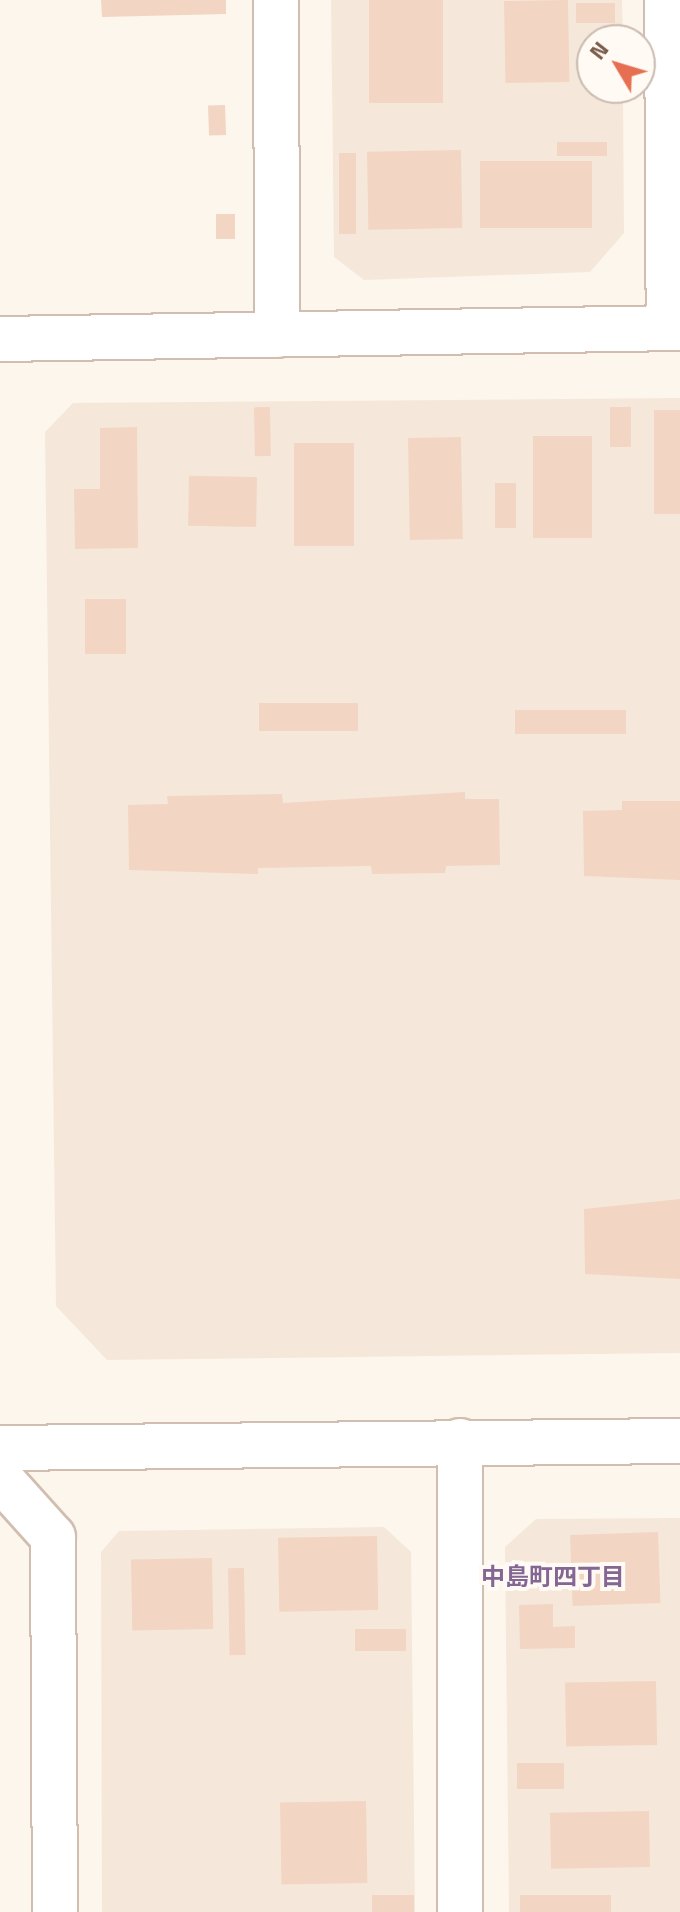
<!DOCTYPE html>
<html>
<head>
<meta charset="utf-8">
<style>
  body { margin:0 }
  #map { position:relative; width:680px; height:1912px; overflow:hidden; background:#fdf6ec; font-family:"Titillium Web","Noto Sans JP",sans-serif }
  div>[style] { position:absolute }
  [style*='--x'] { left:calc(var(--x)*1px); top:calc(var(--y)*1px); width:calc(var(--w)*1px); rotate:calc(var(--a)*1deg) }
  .residential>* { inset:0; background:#f5e8da }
  .building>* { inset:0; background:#f3d5c3; transform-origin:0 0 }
  .roads { filter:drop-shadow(2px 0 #d1beb0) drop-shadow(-2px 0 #d1beb0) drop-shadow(0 2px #d1beb0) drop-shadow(0 -2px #d1beb0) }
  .street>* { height:44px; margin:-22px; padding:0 22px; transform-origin:22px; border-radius:22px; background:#fff }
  span { translate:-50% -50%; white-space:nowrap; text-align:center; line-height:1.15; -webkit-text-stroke:8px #fffaf3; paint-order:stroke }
  .neighbourhood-label { font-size:24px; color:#846695; font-weight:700 }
  .north { position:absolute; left:576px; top:24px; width:80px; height:80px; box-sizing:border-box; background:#fffaf3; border:2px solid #cabbb1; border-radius:50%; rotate:308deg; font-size:22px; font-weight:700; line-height:32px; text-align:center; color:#7a5c4d }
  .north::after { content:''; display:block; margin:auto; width:28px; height:36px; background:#e76f51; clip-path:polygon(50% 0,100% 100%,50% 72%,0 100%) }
</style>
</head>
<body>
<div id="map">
  <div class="residential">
    <div style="clip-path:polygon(331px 0,622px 0,623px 40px,592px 40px,592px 88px,623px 88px,624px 233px,590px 272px,364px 280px,334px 257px)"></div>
    <div style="clip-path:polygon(680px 398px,680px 1353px,107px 1360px,56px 1306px,45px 432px,73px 403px)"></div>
    <div style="clip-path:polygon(680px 1518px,680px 1912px,509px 1912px,505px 1547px,536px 1519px)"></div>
    <div style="clip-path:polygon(384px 1527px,411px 1552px,415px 1912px,102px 1912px,101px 1552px,119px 1531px)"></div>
  </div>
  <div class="building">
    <div style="clip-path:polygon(101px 0,226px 0,226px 14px,102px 17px)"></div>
    <div style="left:369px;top:0;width:74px;height:103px"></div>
    <div style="left:568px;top:0;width:82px;height:64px;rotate:89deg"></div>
    <div style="left:576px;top:3px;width:39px;height:20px"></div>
    <div style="left:225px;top:105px;width:30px;height:17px;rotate:88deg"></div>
    <div style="left:557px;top:142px;width:50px;height:14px"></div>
    <div style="left:461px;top:150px;width:78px;height:94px;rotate:89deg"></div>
    <div style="left:339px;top:153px;width:17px;height:81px"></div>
    <div style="left:592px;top:161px;width:67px;height:112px;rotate:90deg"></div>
    <div style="left:216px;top:214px;width:19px;height:25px"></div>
    <div style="left:270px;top:407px;width:49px;height:16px;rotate:89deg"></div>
    <div style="left:610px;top:407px;width:21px;height:40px"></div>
    <div style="left:654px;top:410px;width:26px;height:104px"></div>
    <div style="clip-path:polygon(137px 427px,138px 548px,75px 549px,74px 489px,100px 489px,100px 428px)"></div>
    <div style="left:533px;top:436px;width:59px;height:102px"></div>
    <div style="left:461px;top:437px;width:102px;height:53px;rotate:89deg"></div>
    <div style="left:294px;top:443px;width:60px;height:103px"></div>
    <div style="left:257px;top:477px;width:50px;height:68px;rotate:91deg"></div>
    <div style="left:495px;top:483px;width:21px;height:45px"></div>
    <div style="left:85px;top:599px;width:41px;height:55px"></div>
    <div style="left:358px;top:703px;width:28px;height:99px;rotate:90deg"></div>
    <div style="left:626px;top:710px;width:24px;height:111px;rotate:90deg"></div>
    <div style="clip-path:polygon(465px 792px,465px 799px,499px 799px,500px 865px,446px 866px,445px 873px,372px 874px,371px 866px,258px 868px,258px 874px,129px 870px,128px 805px,168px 804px,167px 796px,282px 794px,283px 803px)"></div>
    <div style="clip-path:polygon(622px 801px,680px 801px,680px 880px,584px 876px,583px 811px,622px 810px)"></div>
    <div style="clip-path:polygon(680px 1199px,680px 1279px,585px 1274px,584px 1209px)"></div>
    <div style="left:658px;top:1532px;width:71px;height:88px;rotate:88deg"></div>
    <div style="left:377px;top:1536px;width:74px;height:99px;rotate:89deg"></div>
    <div style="left:212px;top:1558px;width:71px;height:81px;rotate:89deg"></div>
    <div style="left:244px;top:1568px;width:87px;height:16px;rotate:89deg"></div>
    <div style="clip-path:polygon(553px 1604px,553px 1627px,575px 1626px,575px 1648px,520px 1649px,519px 1605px)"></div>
    <div style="left:355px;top:1629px;width:51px;height:22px"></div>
    <div style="left:656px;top:1681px;width:64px;height:91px;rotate:89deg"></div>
    <div style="left:564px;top:1763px;width:26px;height:47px;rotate:90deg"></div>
    <div style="left:366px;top:1801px;width:82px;height:86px;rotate:89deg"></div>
    <div style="left:649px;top:1811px;width:56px;height:99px;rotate:89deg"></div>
    <div style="left:372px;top:1895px;width:42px;height:17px"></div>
    <div style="left:611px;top:1895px;width:17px;height:91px;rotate:90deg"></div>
  </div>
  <div class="roads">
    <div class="street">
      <div style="--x:276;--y:0;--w:335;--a:89.8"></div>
      <div style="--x:667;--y:0;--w:328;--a:89.7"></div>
      <div style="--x:0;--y:339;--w:680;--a:-0.93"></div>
      <div style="--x:460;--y:1441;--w:471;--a:90"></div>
      <div style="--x:0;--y:1448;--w:680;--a:-0.59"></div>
      <div style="--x:0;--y:1478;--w:79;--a:48.1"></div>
      <div style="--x:53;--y:1537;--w:375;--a:89.7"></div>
    </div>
  </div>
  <div class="neighbourhood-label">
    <span style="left:553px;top:1577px">中島町四丁目</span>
  </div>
  <div class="north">N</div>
</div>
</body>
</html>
